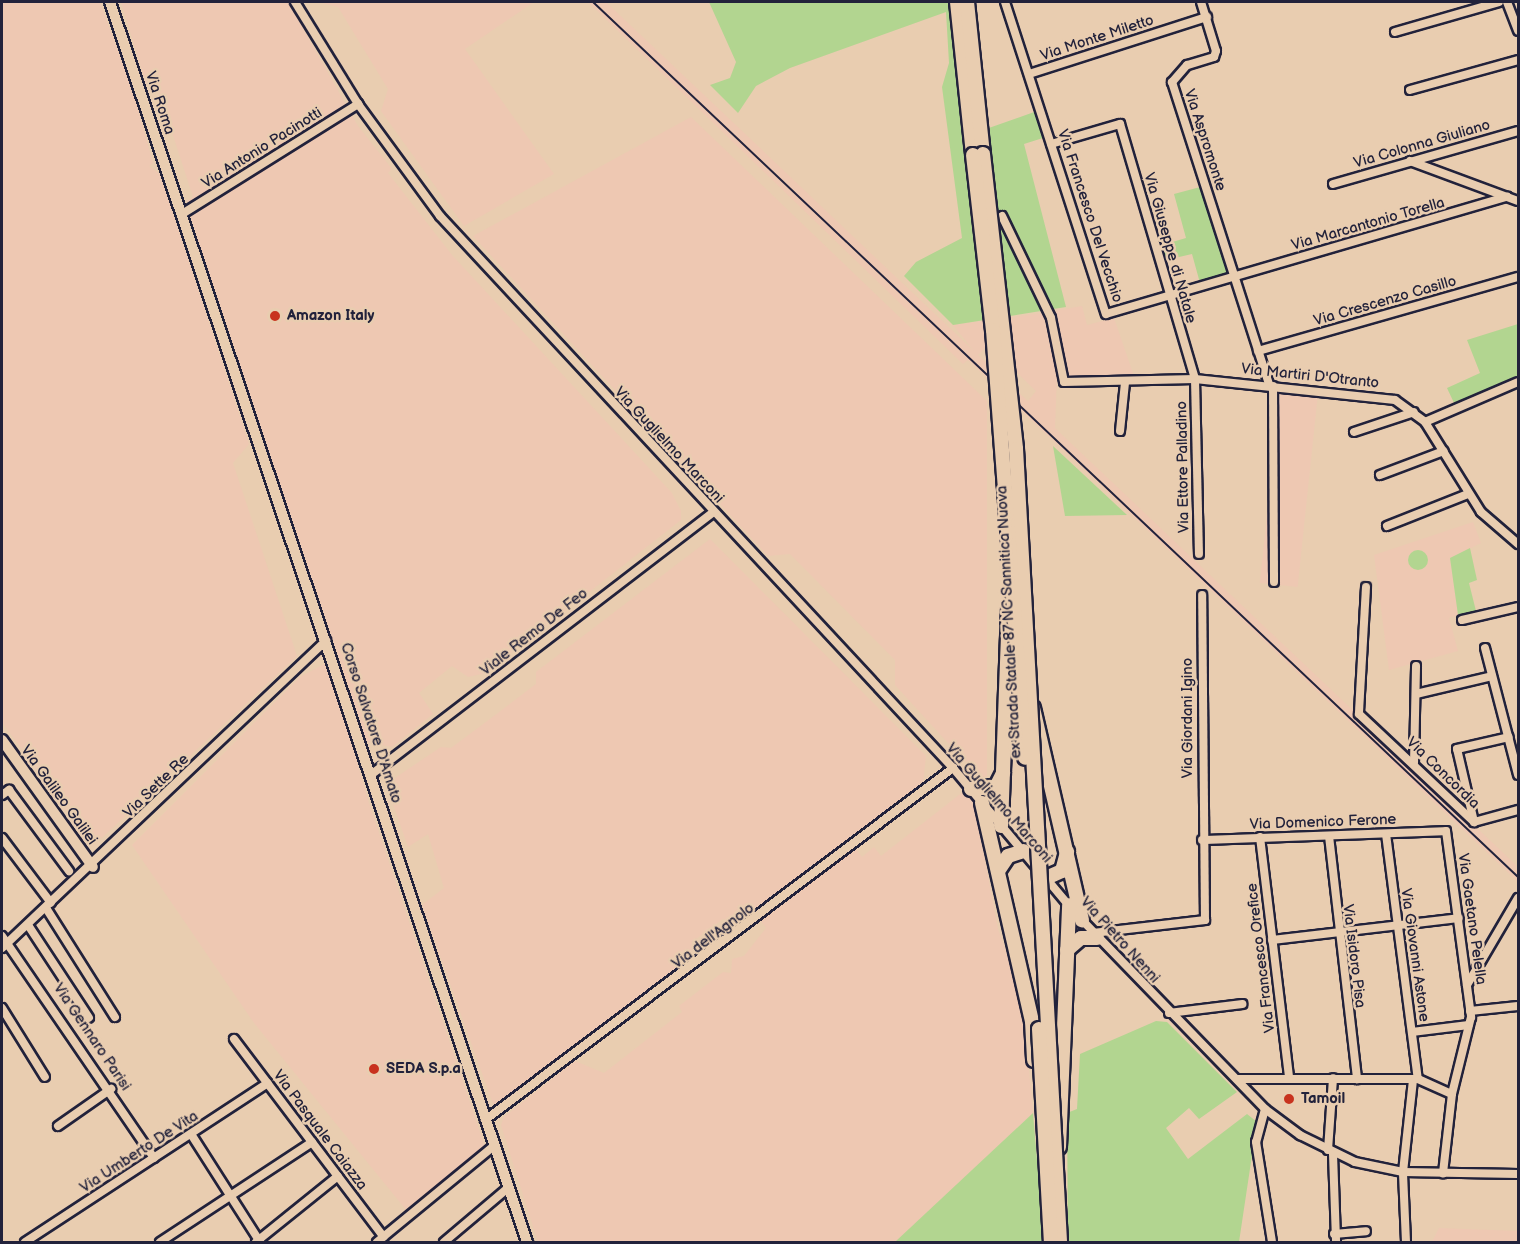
<!DOCTYPE html>
<html>
<head>
<meta charset="utf-8">
<style>
  body { margin:0 }
  #map { position:relative; width:1520px; height:1244px; overflow:hidden; background:#e9cdb0; font-family:"Balsamiq Sans",sans-serif }
  div>[style] { position:absolute }
  [style*='--x'] { left:calc(var(--x)*1px); top:calc(var(--y)*1px); width:calc(var(--w)*1px); rotate:calc(var(--a)*1deg) }
  .built>* { inset:0; background:#eec8b2; transform-origin:0 0 }
  .green>* { inset:0; background:#b2d590 }
  .round { border-radius:50% }
  .roads { filter:drop-shadow(2px 0 #22223b) drop-shadow(-2px 0 #22223b) drop-shadow(0 2px #22223b) drop-shadow(0 -2px #22223b) }
  .street>* { height:8px; margin:-4px; padding:0 4px; transform-origin:4px; border-radius:4px; background:#e9cdb0 }
  .secondary>* { height:10px; margin:-5px; padding:0 5px; transform-origin:5px; border-radius:5px; background:#e9cdb0 }
  .highway>* { height:14px; margin:-7px; padding:0 7px; transform-origin:7px; border-radius:7px; background:#e9cdb0 }
  .rail>* { height:2px; margin:-1px; padding:0 1px; transform-origin:1px; border-radius:1px; background:#22223b }
  .bridges { filter:drop-shadow(2px 0 #22223b) drop-shadow(-2px 0 #22223b) drop-shadow(0 2px #22223b) drop-shadow(0 -2px #22223b) }
  .highway-bridge>* { height:14px; margin:-7px; padding:0 7px; transform-origin:7px; border-radius:7px; background:#e9cdb0 }
  .dots>* { width:16px; height:16px; translate:-50% -50%; box-sizing:border-box; border:3px solid #e9cdb0; border-radius:50% }
  span { translate:-50% -50%; white-space:nowrap; text-align:center; line-height:1.15; -webkit-text-stroke:5px #e9cdb0; paint-order:stroke }
  .street-label { font-size:15px; color:#22223b }
  .poi-label { font-size:15px; color:#22223b; font-weight:700 }
  .left { translate:0 -50%; text-align:left }
  .frame { position:absolute; inset:0; border:3px solid #22223b; pointer-events:none }
</style>
</head>
<body>
<div id="map">
  <div class="built">
    <div style="clip-path:polygon(2px 2px,100px 2px,133px 91px,153px 163px,149px 166px,160px 174px,249px 444px,233px 463px,297px 656px,92px 847px,2px 722px)"></div>
    <div style="clip-path:polygon(121px 2px,288px 2px,358px 126px,392px 169px,388px 173px,452px 255px,672px 493px,681px 511px,681px 520px,486px 673px,468px 677px,452px 666px,419px 693px,433px 714px,392px 747px,367px 742px,190px 216px,187px 201px,193px 197px,158px 89px,146px 84px)"></div>
    <div style="clip-path:polygon(318px 2px,534px 2px,465px 49px,554px 174px,464px 226px,381px 111px,388px 89px,338px 7px)"></div>
    <div style="clip-path:polygon(evenodd,588px 2px,606px 2px,974px 351px,953px 325px,1043px 313px,1057px 375px,1055px 428px,1516px 865px,1518px 882px,968px 360px,963px 364px,588px 2px,988px 345px,1036px 391px,1028px 401px,978px 355px,988px 345px)"></div>
    <div style="clip-path:polygon(691px 117px,987px 401px,987px 776px,980px 778px,895px 685px,895px 660px,790px 554px,768px 556px,473px 236px)"></div>
    <div style="clip-path:polygon(1082px 306px,1087px 325px,1114px 318px,1134px 376px,1066px 376px,1054px 311px)"></div>
    <div style="left:1280px;top:391px;width:38px;height:193px;rotate:6deg"></div>
    <div style="clip-path:polygon(1473px 522px,1481px 543px,1450px 558px,1458px 615px,1449px 618px,1458px 651px,1389px 670px,1374px 555px)"></div>
    <div style="clip-path:polygon(710px 539px,926px 756px,923px 783px,737px 925px,723px 919px,692px 942px,693px 958px,499px 1105px,493px 1104px,422px 905px,444px 888px,428px 834px,408px 847px,386px 784px,441px 747px,451px 748px,498px 713px,536px 684px,536px 672px)"></div>
    <div style="clip-path:polygon(328px 662px,369px 803px,485px 1147px,407px 1211px,254px 1023px,132px 845px,300px 677px)"></div>
    <div style="clip-path:polygon(964px 791px,974px 802px,998px 929px,1022px 996px,1033px 1113px,895px 1242px,538px 1242px,501px 1125px,504px 1117px,575px 1061px,604px 1073px,682px 1012px,679px 1006px,723px 972px,731px 973px,732px 959px,744px 956px,766px 928px,761px 921px,856px 849px,862px 857px,874px 847px,881px 856px)"></div>
    <div style="clip-path:polygon(1439px 1228px,1518px 1231px,1518px 1242px,1432px 1242px)"></div>
  </div>
  <div class="green">
    <div style="clip-path:polygon(709px 2px,952px 2px,986px 129px,1037px 111px,1046px 137px,1024px 144px,1066px 307px,953px 325px,904px 276px,916px 262px,962px 238px,942px 87px,949px 63px,946px 12px,790px 68px,756px 86px,738px 113px,710px 85px,730px 78px,736px 62px)"></div>
    <div style="clip-path:polygon(1204px 186px,1231px 274px,1200px 283px,1192px 254px,1166px 260px,1162px 245px,1186px 238px,1174px 194px)"></div>
    <div style="clip-path:polygon(1518px 324px,1518px 378px,1455px 405px,1447px 388px,1480px 373px,1467px 340px)"></div>
    <div style="clip-path:polygon(1053px 446px,1127px 515px,1065px 516px)"></div>
    <div style="clip-path:polygon(1470px 548px,1477px 580px,1469px 583px,1476px 611px,1458px 615px,1450px 558px)"></div>
    <div class="round" style="left:1408px;top:550px;width:20px;height:20px"></div>
    <div style="clip-path:polygon(1156px 1021px,1167px 1022px,1237px 1092px,1199px 1119px,1189px 1108px,1166px 1128px,1188px 1159px,1247px 1114px,1257px 1122px,1239px 1242px,1068px 1242px,1067px 1113px,1077px 1109px,1080px 1054px)"></div>
    <div style="clip-path:polygon(1033px 1113px,1044px 1242px,895px 1242px)"></div>
  </div>
  <div class="roads">
    <div class="street">
      <div style="--x:295;--y:2;--w:120;--a:58.3"></div>
      <div style="--x:358;--y:104;--w:139;--a:53.8"></div>
      <div style="--x:440;--y:216;--w:754;--a:47.1"></div>
      <div style="--x:953;--y:768;--w:131;--a:50"></div>
      <div style="--x:1005;--y:2;--w:328;--a:72.1"></div>
      <div style="--x:1106;--y:314;--w:418;--a:-16.3"></div>
      <div style="--x:1201;--y:2;--w:51;--a:73"></div>
      <div style="--x:1216;--y:51;--w:6;--a:108"></div>
      <div style="--x:1214;--y:57;--w:28;--a:163"></div>
      <div style="--x:1187;--y:65;--w:23;--a:131"></div>
      <div style="--x:1172;--y:82;--w:318;--a:72.2"></div>
      <div style="--x:1507;--y:2;--w:31;--a:69"></div>
      <div style="--x:1395;--y:32;--w:108;--a:-16.1"></div>
      <div style="--x:1029;--y:74;--w:187;--a:-17.8"></div>
      <div style="--x:1410;--y:90;--w:112;--a:-15.5"></div>
      <div style="--x:1051;--y:144;--w:72;--a:-16.2"></div>
      <div style="--x:1120;--y:124;--w:266;--a:73.6"></div>
      <div style="--x:1195;--y:379;--w:175;--a:88.7"></div>
      <div style="--x:1410;--y:161;--w:115;--a:20.3"></div>
      <div style="--x:1333;--y:184;--w:192;--a:-16"></div>
      <div style="--x:182;--y:214;--w:208;--a:-32"></div>
      <div style="--x:1002;--y:216;--w:113;--a:64.3"></div>
      <div style="--x:1051;--y:318;--w:65;--a:78.5"></div>
      <div style="--x:1064;--y:382;--w:131;--a:-1.3"></div>
      <div style="--x:1195;--y:379;--w:201;--a:6"></div>
      <div style="--x:1395;--y:400;--w:37;--a:36"></div>
      <div style="--x:1425;--y:422;--w:106;--a:58.1"></div>
      <div style="--x:1481;--y:512;--w:49;--a:40.9"></div>
      <div style="--x:1258;--y:351;--w:270;--a:-15.9"></div>
      <div style="--x:1273;--y:386;--w:196;--a:89.7"></div>
      <div style="--x:1425;--y:422;--w:101;--a:-23.3"></div>
      <div style="--x:1120;--y:431;--w:48;--a:-84.1"></div>
      <div style="--x:1354;--y:432;--w:63;--a:-18.4"></div>
      <div style="--x:1380;--y:475;--w:68;--a:-20.6"></div>
      <div style="--x:1387;--y:526;--w:87;--a:-21.6"></div>
      <div style="--x:1366;--y:587;--w:127;--a:93.2"></div>
      <div style="--x:1359;--y:714;--w:158;--a:43.2"></div>
      <div style="--x:1474;--y:822;--w:46;--a:-15.3"></div>
      <div style="--x:1462;--y:620;--w:57;--a:-13.1"></div>
      <div style="--x:1485;--y:648;--w:131;--a:75.4"></div>
      <div style="--x:1416;--y:694;--w:78;--a:-13.3"></div>
      <div style="--x:1414;--y:763;--w:97;--a:-88.8"></div>
      <div style="--x:372;--y:774;--w:430;--a:-37.5"></div>
      <div style="--x:2;--y:795;--w:9;--a:-36"></div>
      <div style="--x:9;--y:790;--w:101;--a:53.5"></div>
      <div style="--x:1474;--y:822;--w:75;--a:-103.1"></div>
      <div style="--x:1457;--y:749;--w:53;--a:-13"></div>
      <div style="--x:1386;--y:834;--w:247;--a:82.6"></div>
      <div style="--x:1329;--y:836;--w:245;--a:83.4"></div>
      <div style="--x:1260;--y:837;--w:241;--a:83.1"></div>
      <div style="--x:2;--y:838;--w:81;--a:53"></div>
      <div style="--x:1202;--y:840;--w:244;--a:-2.1"></div>
      <div style="--x:1446;--y:831;--w:188;--a:82.3"></div>
      <div style="--x:1471;--y:1017;--w:79;--a:103.9"></div>
      <div style="--x:1452;--y:1094;--w:80;--a:96.5"></div>
      <div style="--x:1045;--y:877;--w:39;--a:50"></div>
      <div style="--x:46;--y:908;--w:129;--a:57.7"></div>
      <div style="--x:1080;--y:918;--w:266;--a:45.9"></div>
      <div style="--x:1265;--y:1109;--w:44;--a:36.6"></div>
      <div style="--x:1300;--y:1135;--w:61;--a:26.1"></div>
      <div style="--x:1355;--y:1162;--w:49;--a:11.8"></div>
      <div style="--x:1403;--y:1172;--w:115;--a:1"></div>
      <div style="--x:28;--y:925;--w:111;--a:56.7"></div>
      <div style="--x:1093;--y:933;--w:113;--a:-6.6"></div>
      <div style="--x:1205;--y:920;--w:325;--a:-90.5"></div>
      <div style="--x:2;--y:936;--w:269;--a:55.6"></div>
      <div style="--x:1272;--y:940;--w:188;--a:-6.7"></div>
      <div style="--x:2;--y:948;--w:447;--a:-43.5"></div>
      <div style="--x:1467;--y:985;--w:101;--a:-59.6"></div>
      <div style="--x:2;--y:1008;--w:81;--a:58.1"></div>
      <div style="--x:1470;--y:1011;--w:48;--a:-5.9"></div>
      <div style="--x:1169;--y:1013;--w:74;--a:-7"></div>
      <div style="--x:1412;--y:1032;--w:57;--a:-7"></div>
      <div style="--x:234;--y:1039;--w:248;--a:52.9"></div>
      <div style="--x:1237;--y:1079;--w:181;--a:0"></div>
      <div style="--x:1418;--y:1079;--w:37;--a:24"></div>
      <div style="--x:1265;--y:1109;--w:34;--a:105"></div>
      <div style="--x:1256;--y:1142;--w:101;--a:80.9"></div>
      <div style="--x:485;--y:1120;--w:586;--a:-36.95"></div>
      <div style="--x:58;--y:1126;--w:65;--a:-34.9"></div>
      <div style="--x:191;--y:1134;--w:128;--a:57.4"></div>
      <div style="--x:1328;--y:1150;--w:72;--a:-86"></div>
      <div style="--x:1333;--y:1154;--w:88;--a:88"></div>
      <div style="--x:1334;--y:1234;--w:32;--a:-5"></div>
      <div style="--x:25;--y:1242;--w:290;--a:-33.2"></div>
      <div style="--x:160;--y:1242;--w:182;--a:-33.3"></div>
      <div style="--x:256;--y:1242;--w:105;--a:-38.8"></div>
      <div style="--x:377;--y:1242;--w:151;--a:-39.4"></div>
      <div style="--x:444;--y:1242;--w:85;--a:-40.2"></div>
      <div style="--x:1406;--y:1242;--w:70;--a:-92.5"></div>
      <div style="--x:1403;--y:1172;--w:93;--a:-83.8"></div>
    </div>
    <div class="secondary">
      <div style="--x:110;--y:2;--w:1308;--a:71.41"></div>
      <div style="--x:2;--y:740;--w:156;--a:54.4"></div>
    </div>
    <div class="highway">
      <div style="--x:957;--y:2;--w:154;--a:84"></div>
      <div style="--x:967;--y:2;--w:153;--a:84"></div>
      <div style="--x:1033;--y:708;--w:218;--a:77"></div>
      <div style="--x:971;--y:789;--w:25;--a:-5"></div>
      <div style="--x:996;--y:787;--w:16;--a:-63"></div>
      <div style="--x:982;--y:803;--w:224;--a:77.1"></div>
      <div style="--x:1032;--y:1021;--w:39;--a:87"></div>
      <div style="--x:1001;--y:826;--w:218;--a:-87.9"></div>
      <div style="--x:998;--y:871;--w:18;--a:-56"></div>
      <div style="--x:1008;--y:856;--w:16;--a:-18"></div>
      <div style="--x:1046;--y:878;--w:17;--a:-24"></div>
      <div style="--x:1062;--y:871;--w:20;--a:-75"></div>
      <div style="--x:1067;--y:950;--w:18;--a:-41"></div>
      <div style="--x:1081;--y:938;--w:16;--a:0"></div>
      <div style="--x:1059;--y:1147;--w:242;--a:-87.6"></div>
    </div>
  </div>
  <div class="rail">
    <div style="--x:593;--y:2;--w:1273;--a:43.41"></div>
  </div>
  <div class="bridges">
    <div class="highway-bridge">
      <div style="--x:983;--y:154;--w:297;--a:83.6"></div>
      <div style="--x:1016;--y:449;--w:794;--a:86.82"></div>
      <div style="--x:973;--y:155;--w:176;--a:83.5"></div>
      <div style="--x:993;--y:330;--w:429;--a:85.7"></div>
      <div style="--x:1039;--y:1029;--w:213;--a:86.8"></div>
    </div>
  </div>
  <div class="dots">
    <div style="left:275px;top:316px;background:#c8321e"></div>
    <div style="left:374px;top:1069px;background:#c8321e"></div>
    <div style="left:1289px;top:1099px;background:#c8321e"></div>
  </div>
  <div class="street-label">
    <span style="left:1097px;top:38px;rotate:-18deg">Via Monte Miletto</span>
    <span style="left:160px;top:103px;rotate:72deg">Via Roma</span>
    <span style="left:1205px;top:140px;rotate:72deg">Via Aspromonte</span>
    <span style="left:1422px;top:144px;rotate:-16deg">Via Colonna Giuliano</span>
    <span style="left:262px;top:148px;rotate:-32deg">Via Antonio Pacinotti</span>
    <span style="left:1090px;top:216px;rotate:72deg">Via Francesco Del Vecchio</span>
    <span style="left:1368px;top:224px;rotate:-16deg">Via Marcantonio Torella</span>
    <span style="left:1170px;top:248px;rotate:74deg">Via Giuseppe di Natale</span>
    <span style="left:1385px;top:301px;rotate:-16deg">Via Crescenzo Casillo</span>
    <span style="left:1310px;top:376px;rotate:6deg">Via Martiri D'Otranto</span>
    <span style="left:669px;top:445px;rotate:47deg">Via Guglielmo Marconi</span>
    <span style="left:1183px;top:467px;rotate:-91deg">Via Ettore Palladino</span>
    <span style="left:1009px;top:622px;rotate:-93deg">ex Strada Statale 87 NC Sannitica Nuova</span>
    <span style="left:534px;top:632px;rotate:-38deg">Viale Remo De Feo</span>
    <span style="left:1188px;top:718px;rotate:-90deg">Via Giordani Igino</span>
    <span style="left:371px;top:723px;rotate:72deg">Corso Salvatore D'Amato</span>
    <span style="left:1443px;top:773px;rotate:44deg">Via Concordia</span>
    <span style="left:156px;top:786px;rotate:-44deg">Via Sette Re</span>
    <span style="left:59px;top:795px;rotate:54deg">Via Galileo Galilei</span>
    <span style="left:999px;top:803px;rotate:49deg">Via Guglielmo Marconi</span>
    <span style="left:1323px;top:822px;rotate:-2deg">Via Domenico Ferone</span>
    <span style="left:1472px;top:919px;rotate:82deg">Via Gaetano Pelella</span>
    <span style="left:713px;top:936px;rotate:-37deg">Via dell'Agnolo</span>
    <span style="left:1120px;top:940px;rotate:48deg">Via Pietro Nenni</span>
    <span style="left:1415px;top:955px;rotate:82deg">Via Giovanni Astone</span>
    <span style="left:1354px;top:956px;rotate:83deg">Via Isidoro Pisa</span>
    <span style="left:1261px;top:958px;rotate:-97deg">Via Francesco Orefice</span>
    <span style="left:92px;top:1037px;rotate:56deg">Via Gennaro Parisi</span>
    <span style="left:320px;top:1130px;rotate:53deg">Via Pasquale Caiazza</span>
    <span style="left:139px;top:1152px;rotate:-33deg">Via Umberto De Vita</span>
  </div>
  <div class="poi-label">
    <span class="left" style="left:287px;top:316px">Amazon Italy</span>
    <span class="left" style="left:386px;top:1069px">SEDA S.p.a</span>
    <span class="left" style="left:1301px;top:1099px">Tamoil</span>
  </div>
  <div class="frame"></div>
</div>
</body>
</html>
